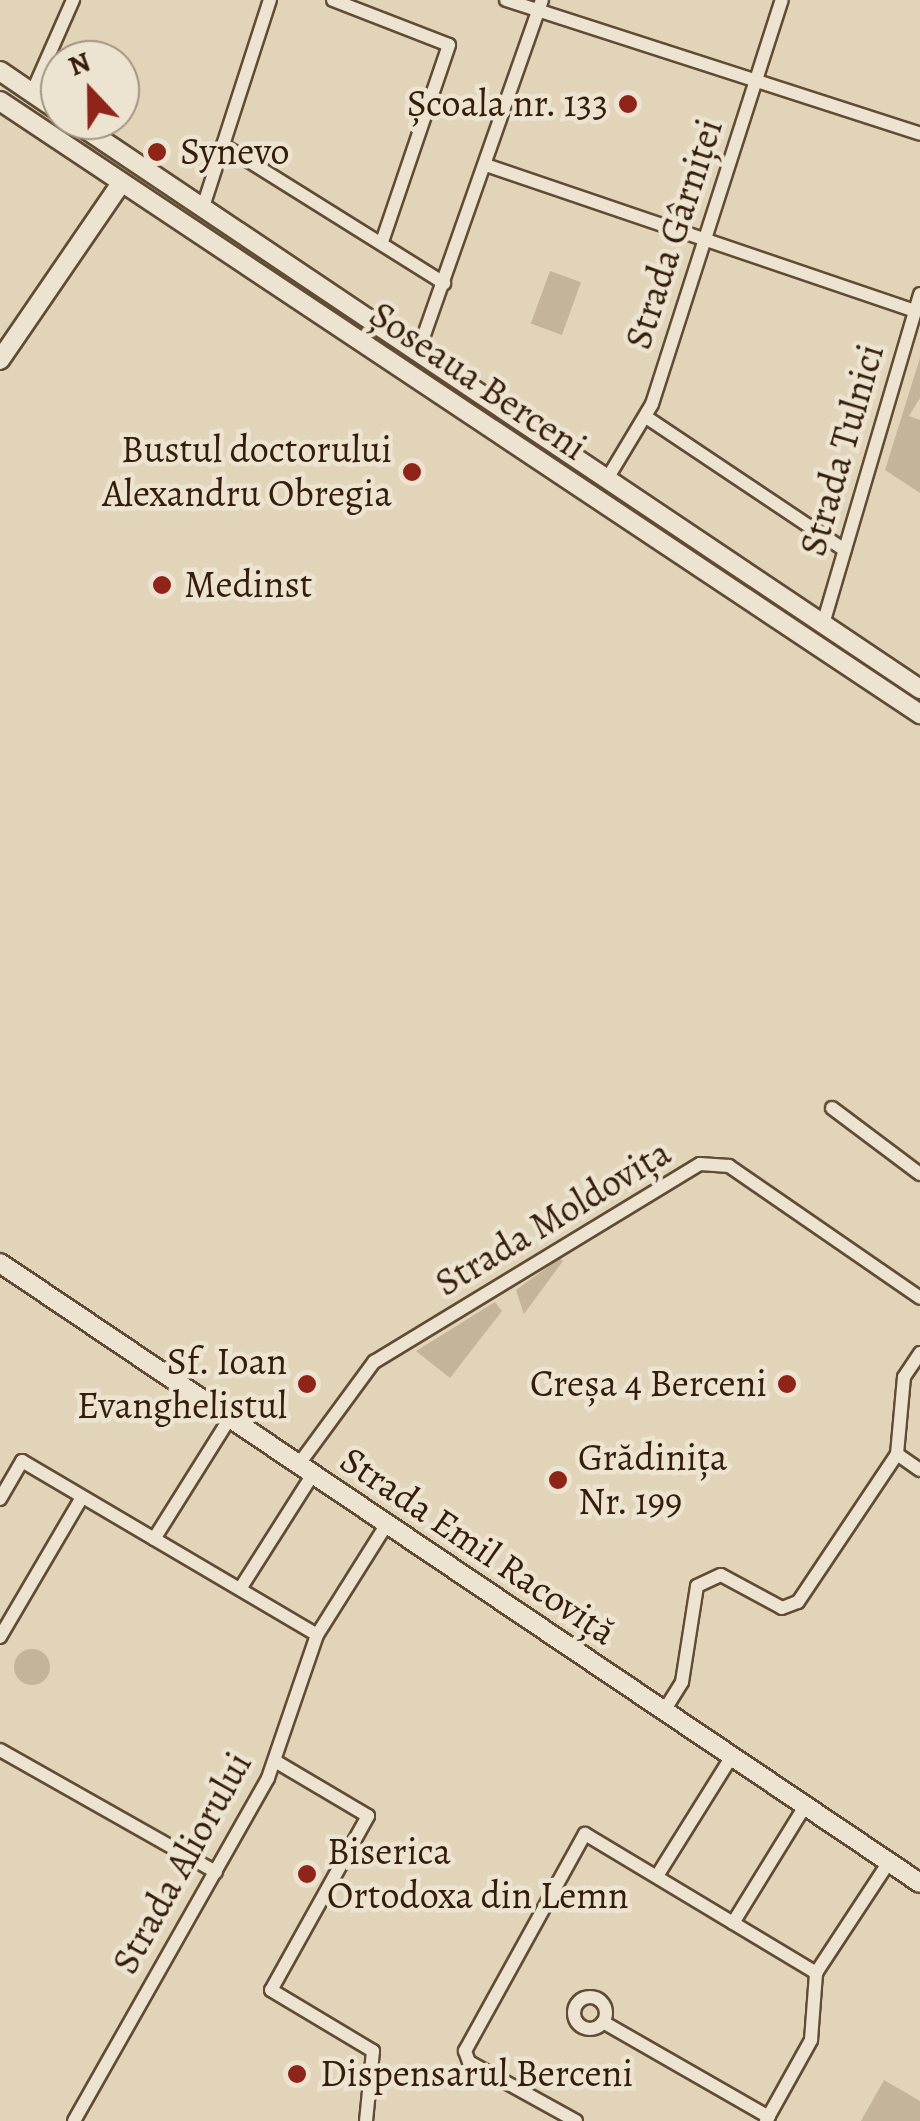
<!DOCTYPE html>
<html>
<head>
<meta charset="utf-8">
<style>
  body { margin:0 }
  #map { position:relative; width:920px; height:2121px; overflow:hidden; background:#e1d4b8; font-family:Alegreya,serif }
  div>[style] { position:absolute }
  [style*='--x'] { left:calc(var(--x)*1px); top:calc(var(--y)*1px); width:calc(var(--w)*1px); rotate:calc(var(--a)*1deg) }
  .green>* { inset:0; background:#c4b59a; transform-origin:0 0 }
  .round { border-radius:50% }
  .roads { filter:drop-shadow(2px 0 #614b35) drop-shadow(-2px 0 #614b35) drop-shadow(0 2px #614b35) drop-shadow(0 -2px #614b35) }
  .street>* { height:12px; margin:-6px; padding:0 6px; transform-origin:6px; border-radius:6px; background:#ece3d1 }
  .street>.ring { margin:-6px; padding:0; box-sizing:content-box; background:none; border:12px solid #ece3d1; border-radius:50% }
  .secondary>* { height:18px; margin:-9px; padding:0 9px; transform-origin:9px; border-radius:9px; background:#ece3d1 }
  .dots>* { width:28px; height:28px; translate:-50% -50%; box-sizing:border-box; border:5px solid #ece3d1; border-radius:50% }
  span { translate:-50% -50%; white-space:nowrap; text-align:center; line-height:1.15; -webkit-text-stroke:9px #ece3d1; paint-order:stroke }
  .poi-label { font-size:38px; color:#361d09 }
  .right { translate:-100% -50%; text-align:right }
  .left { translate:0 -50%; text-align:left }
  .street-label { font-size:38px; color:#361d09 }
  .north { position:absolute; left:40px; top:40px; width:100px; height:100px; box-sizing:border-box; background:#ece3d1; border:2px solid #a39481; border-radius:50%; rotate:338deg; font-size:28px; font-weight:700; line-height:40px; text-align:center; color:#361d09 }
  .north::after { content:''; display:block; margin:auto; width:35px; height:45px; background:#8f2418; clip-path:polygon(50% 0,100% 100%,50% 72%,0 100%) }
</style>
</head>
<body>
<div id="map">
  <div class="green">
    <div style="left:550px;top:271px;width:33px;height:56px;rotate:20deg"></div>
    <div style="clip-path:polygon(920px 358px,920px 398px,909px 416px,920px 420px,920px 493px,885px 470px)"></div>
    <div style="clip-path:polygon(560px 1258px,563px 1261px,524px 1314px,516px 1290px)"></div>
    <div style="clip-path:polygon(495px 1302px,502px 1311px,450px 1378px,416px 1351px)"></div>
    <div class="round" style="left:14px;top:1649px;width:36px;height:36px"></div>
    <div style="clip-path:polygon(884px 2080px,920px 2101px,920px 2121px,861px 2121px)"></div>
  </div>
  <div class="roads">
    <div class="street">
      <div style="--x:333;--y:0;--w:124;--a:21.2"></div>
      <div style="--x:449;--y:45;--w:208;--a:108.8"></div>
      <div style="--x:506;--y:0;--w:435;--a:17.9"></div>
      <div style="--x:32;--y:93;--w:102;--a:-66.2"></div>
      <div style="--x:223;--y:145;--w:261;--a:32"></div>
      <div style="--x:486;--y:165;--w:453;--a:18.8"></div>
      <div style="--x:203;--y:207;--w:218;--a:-72.1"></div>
      <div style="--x:418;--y:352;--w:373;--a:-70.6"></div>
      <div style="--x:646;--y:417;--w:239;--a:33.8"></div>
      <div style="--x:607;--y:479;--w:87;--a:-59"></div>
      <div style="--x:652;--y:404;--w:424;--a:-72.2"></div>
      <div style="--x:823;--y:624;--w:344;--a:-73.6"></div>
      <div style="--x:832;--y:1108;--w:110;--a:36.9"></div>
      <div style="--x:897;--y:1454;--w:28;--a:35"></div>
      <div style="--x:299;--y:1464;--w:127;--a:-53.7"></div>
      <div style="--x:374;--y:1362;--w:381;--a:-31.3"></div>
      <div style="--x:700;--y:1164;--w:29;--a:4"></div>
      <div style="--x:729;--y:1166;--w:232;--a:34.6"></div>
      <div style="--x:0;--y:1499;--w:44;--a:-59.9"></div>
      <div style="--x:22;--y:1461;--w:342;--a:30.5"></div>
      <div style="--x:154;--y:1539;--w:143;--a:-57.9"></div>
      <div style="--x:240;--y:1589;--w:136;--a:-57.6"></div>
      <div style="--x:0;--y:1637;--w:162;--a:-59.6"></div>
      <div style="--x:664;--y:1711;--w:34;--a:-58"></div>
      <div style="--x:682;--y:1682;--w:97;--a:-81.1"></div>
      <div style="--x:697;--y:1586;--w:26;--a:-25"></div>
      <div style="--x:721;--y:1575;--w:69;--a:28.4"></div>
      <div style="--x:782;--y:1608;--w:17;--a:-21"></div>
      <div style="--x:798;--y:1602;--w:178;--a:-56.2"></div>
      <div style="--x:897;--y:1454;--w:77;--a:-84.8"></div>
      <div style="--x:904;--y:1377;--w:29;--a:-56"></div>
      <div style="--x:0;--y:1750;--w:248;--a:29.5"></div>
      <div style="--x:275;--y:1761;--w:108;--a:30.6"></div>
      <div style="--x:368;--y:1816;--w:199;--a:119.1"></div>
      <div style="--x:271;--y:1990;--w:119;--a:30.9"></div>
      <div style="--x:373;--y:2051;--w:70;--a:95.7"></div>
      <div style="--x:657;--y:1876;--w:142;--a:-58"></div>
      <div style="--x:733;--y:1923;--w:137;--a:-58.4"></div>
      <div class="ring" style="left:574px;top:1997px;width:20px;height:20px"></div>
      <div style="--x:603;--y:2022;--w:191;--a:29.8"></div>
      <div style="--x:74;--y:2121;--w:394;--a:-60.5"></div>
      <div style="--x:268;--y:1778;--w:151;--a:-71.1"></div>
      <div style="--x:317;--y:1635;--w:131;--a:-57.8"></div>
      <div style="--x:576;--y:2121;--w:122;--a:-151.1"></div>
      <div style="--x:469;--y:2062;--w:12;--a:-110"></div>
      <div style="--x:465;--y:2051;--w:248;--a:-61.1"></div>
      <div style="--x:585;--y:1834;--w:270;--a:31"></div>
      <div style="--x:766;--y:2121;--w:93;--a:-60.9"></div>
      <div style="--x:811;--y:2040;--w:67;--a:-85.7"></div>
      <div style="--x:816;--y:1973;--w:133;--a:-56.7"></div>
    </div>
    <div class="secondary">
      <div style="--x:0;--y:71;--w:73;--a:34.3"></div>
      <div style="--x:0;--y:101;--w:1106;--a:33.68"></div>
      <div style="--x:72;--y:120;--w:1021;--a:33.86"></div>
      <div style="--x:0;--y:360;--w:214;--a:-55.6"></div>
      <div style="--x:0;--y:1263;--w:1109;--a:33.98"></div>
    </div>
  </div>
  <div class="dots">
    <div style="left:628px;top:104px;background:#8f2418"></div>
    <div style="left:157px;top:152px;background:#8f2418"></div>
    <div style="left:412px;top:472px;background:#8f2418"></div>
    <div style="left:162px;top:585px;background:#8f2418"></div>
    <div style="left:307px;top:1384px;background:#8f2418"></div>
    <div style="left:787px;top:1384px;background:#8f2418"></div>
    <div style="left:558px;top:1480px;background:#8f2418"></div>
    <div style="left:307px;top:1874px;background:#8f2418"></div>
    <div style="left:297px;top:2074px;background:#8f2418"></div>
  </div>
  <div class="poi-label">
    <span class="right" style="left:608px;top:104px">Școala nr. 133</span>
    <span class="left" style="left:180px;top:152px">Synevo</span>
    <span class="right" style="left:392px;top:472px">Bustul doctorului<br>Alexandru Obregia</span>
    <span class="left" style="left:184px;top:585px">Medinst</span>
    <span class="right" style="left:287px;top:1384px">Sf. Ioan<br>Evanghelistul</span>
    <span class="right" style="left:767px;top:1384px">Creșa 4 Berceni</span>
    <span class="left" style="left:578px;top:1480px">Grădinița<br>Nr. 199</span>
    <span class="left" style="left:327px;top:1874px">Biserica<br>Ortodoxa din Lemn</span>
    <span class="left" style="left:320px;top:2074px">Dispensarul Berceni</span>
  </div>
  <div class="street-label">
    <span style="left:674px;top:234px;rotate:-72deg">Strada Gârniței</span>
    <span style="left:478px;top:381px;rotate:34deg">Șoseaua Berceni</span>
    <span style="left:842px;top:450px;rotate:-74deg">Strada Tulnici</span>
    <span style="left:553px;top:1218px;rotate:-31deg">Strada Moldovița</span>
    <span style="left:478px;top:1546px;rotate:34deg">Strada Emil Racoviță</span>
    <span style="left:182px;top:1863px;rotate:-61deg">Strada Aliorului</span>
  </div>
  <div class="north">N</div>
</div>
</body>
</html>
